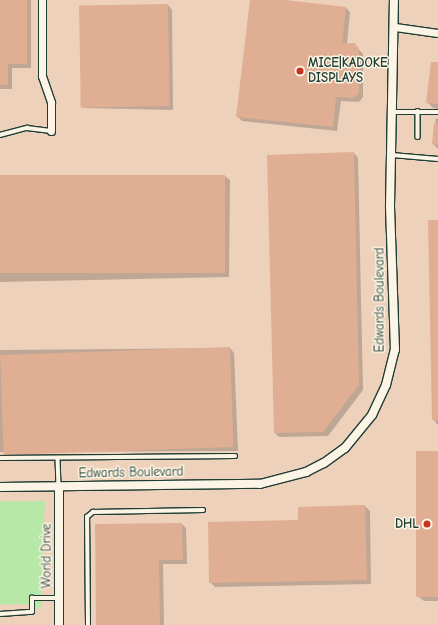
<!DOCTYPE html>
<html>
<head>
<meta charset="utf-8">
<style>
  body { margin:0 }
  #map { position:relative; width:438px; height:625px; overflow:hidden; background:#f4e0cc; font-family:"Comic Neue",sans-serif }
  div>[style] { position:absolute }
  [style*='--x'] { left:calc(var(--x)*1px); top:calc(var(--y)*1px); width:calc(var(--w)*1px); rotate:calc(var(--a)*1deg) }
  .built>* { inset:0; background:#eed1bb; transform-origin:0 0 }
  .green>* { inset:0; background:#b8e8a8 }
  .shadow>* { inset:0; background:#0003 }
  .building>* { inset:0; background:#e0ae93; transform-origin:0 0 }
  .roads { filter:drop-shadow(1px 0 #1f3d34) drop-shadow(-1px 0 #1f3d34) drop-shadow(0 1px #1f3d34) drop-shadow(0 -1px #1f3d34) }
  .service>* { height:3.5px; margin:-1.75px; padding:0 1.75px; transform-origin:1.75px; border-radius:1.75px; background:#fcf5e5 }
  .minor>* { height:7px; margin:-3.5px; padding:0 3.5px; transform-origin:3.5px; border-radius:3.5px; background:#fcf5e5 }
  .tertiary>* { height:8px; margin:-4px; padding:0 4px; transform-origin:4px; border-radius:4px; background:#fcf5e5 }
  .dots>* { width:11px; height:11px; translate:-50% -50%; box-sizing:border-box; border:2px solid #fcf5e5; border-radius:50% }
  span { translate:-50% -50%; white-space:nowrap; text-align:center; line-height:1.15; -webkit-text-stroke:3px #fcf5e5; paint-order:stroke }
  .poi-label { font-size:13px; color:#1f3d34; font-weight:700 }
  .left { translate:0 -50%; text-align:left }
  .right { translate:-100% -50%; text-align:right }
  .street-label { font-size:13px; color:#1f3d34 }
</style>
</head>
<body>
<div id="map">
  <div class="built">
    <div style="left:0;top:0;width:438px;height:625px"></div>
  </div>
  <div class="green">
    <div style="clip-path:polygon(0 501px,45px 501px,41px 608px,21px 604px,0 605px)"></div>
  </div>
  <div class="shadow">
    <div style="clip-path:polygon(0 0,31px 0,31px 68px,12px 68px,12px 89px,0 89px)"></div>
    <div style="clip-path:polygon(251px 0,277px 0,346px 8px,350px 12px,347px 44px,354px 44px,363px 54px,363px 97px,359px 102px,341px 101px,337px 131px,242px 121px,237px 116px)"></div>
    <div style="clip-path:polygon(168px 5px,172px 10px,173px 110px,85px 108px,80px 104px)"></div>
    <div style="clip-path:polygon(438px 63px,438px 109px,433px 108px,427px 102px)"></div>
    <div style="clip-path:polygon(436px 118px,438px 119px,438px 149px,433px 144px)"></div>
    <div style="clip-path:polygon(354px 153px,358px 158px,363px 390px,328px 436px,279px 437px,275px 433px)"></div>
    <div style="clip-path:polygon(225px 176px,230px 180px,229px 277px,0 282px,0 178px)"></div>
    <div style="clip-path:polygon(438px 221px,438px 424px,437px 424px,433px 419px)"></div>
    <div style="clip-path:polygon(230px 348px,234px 353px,238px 451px,0 452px,0 350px)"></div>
    <div style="clip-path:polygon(438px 452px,438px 601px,424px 601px,419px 597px)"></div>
    <div style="clip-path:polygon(365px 506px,370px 511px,371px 584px,215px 587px,210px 582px,299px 521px,299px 508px)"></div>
    <div style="clip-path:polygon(182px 524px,186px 528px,187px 564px,163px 564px,164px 625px,97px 625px)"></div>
  </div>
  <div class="building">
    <div style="clip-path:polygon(0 0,27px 0,27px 64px,8px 64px,8px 85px,0 85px)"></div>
    <div style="clip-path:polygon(250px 0,286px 0,346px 7px,342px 43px,355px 43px,359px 49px,359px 93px,354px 98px,336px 97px,333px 127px,236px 117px)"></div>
    <div style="left:168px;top:4px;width:102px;height:89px;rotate:89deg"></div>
    <div style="clip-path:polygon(431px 62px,438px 62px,438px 104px,426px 103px)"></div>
    <div style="clip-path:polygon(434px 123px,438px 124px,438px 145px,432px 144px)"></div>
    <div style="clip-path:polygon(354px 152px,359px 385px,323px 432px,274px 433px,267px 155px)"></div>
    <div style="left:225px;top:175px;width:98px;height:225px;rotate:90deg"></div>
    <div style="clip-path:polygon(428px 220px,438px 220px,438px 420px,432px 420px)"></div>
    <div style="left:230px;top:347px;width:100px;height:230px;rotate:88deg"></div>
    <div style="left:416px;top:451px;width:22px;height:146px"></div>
    <div style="clip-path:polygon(365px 505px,367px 580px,209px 583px,208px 522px,298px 520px,298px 507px)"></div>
    <div style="clip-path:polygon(182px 523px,183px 560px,159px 560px,160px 625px,96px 625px,95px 524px)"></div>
  </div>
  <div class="roads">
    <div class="service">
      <div style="--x:418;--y:111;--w:26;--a:90"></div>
      <div style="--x:393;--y:112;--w:45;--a:0"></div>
      <div style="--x:0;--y:135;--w:28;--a:-15"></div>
      <div style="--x:27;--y:128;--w:24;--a:7"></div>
      <div style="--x:392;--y:155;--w:46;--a:5"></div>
      <div style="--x:0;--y:458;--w:235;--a:-0.5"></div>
      <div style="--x:58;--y:458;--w:29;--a:88"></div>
      <div style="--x:0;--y:614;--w:32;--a:-4"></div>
      <div style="--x:32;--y:612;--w:14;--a:-90"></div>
      <div style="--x:32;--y:598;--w:26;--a:0"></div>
      <div style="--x:88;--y:625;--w:108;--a:-90.5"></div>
      <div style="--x:87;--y:517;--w:8;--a:-40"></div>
      <div style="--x:93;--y:512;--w:110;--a:-1"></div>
    </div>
    <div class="minor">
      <div style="--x:42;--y:0;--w:76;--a:90"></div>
      <div style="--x:42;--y:76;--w:28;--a:71"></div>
      <div style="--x:51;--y:102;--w:29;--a:90"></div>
      <div style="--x:395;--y:27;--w:43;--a:7.9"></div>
    </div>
    <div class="tertiary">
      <div style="--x:0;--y:487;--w:260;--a:-0.7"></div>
      <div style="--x:260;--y:484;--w:48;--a:-14.6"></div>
      <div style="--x:306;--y:472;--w:20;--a:-27"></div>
      <div style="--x:324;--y:463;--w:26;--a:-36"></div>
      <div style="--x:345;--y:448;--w:43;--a:-50.7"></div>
      <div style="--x:372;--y:415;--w:33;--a:-65"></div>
      <div style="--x:386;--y:385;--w:36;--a:-76"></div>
      <div style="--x:395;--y:350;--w:144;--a:-92"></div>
      <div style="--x:390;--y:206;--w:206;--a:-88.9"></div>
      <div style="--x:59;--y:625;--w:138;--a:-90"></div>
    </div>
  </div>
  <div class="dots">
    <div style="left:300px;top:71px;background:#c8321e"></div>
    <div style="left:427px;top:524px;background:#c8321e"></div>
  </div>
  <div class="poi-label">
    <span class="left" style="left:308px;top:71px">MICE|KADOKE<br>DISPLAYS</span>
    <span class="right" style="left:419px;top:524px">DHL</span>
  </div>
  <div class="street-label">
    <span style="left:380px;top:300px;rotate:-90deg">Edwards Boulevard</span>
    <span style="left:131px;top:473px;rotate:-1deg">Edwards Boulevard</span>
    <span style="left:47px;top:556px;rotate:-90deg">World Drive</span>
  </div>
</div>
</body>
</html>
